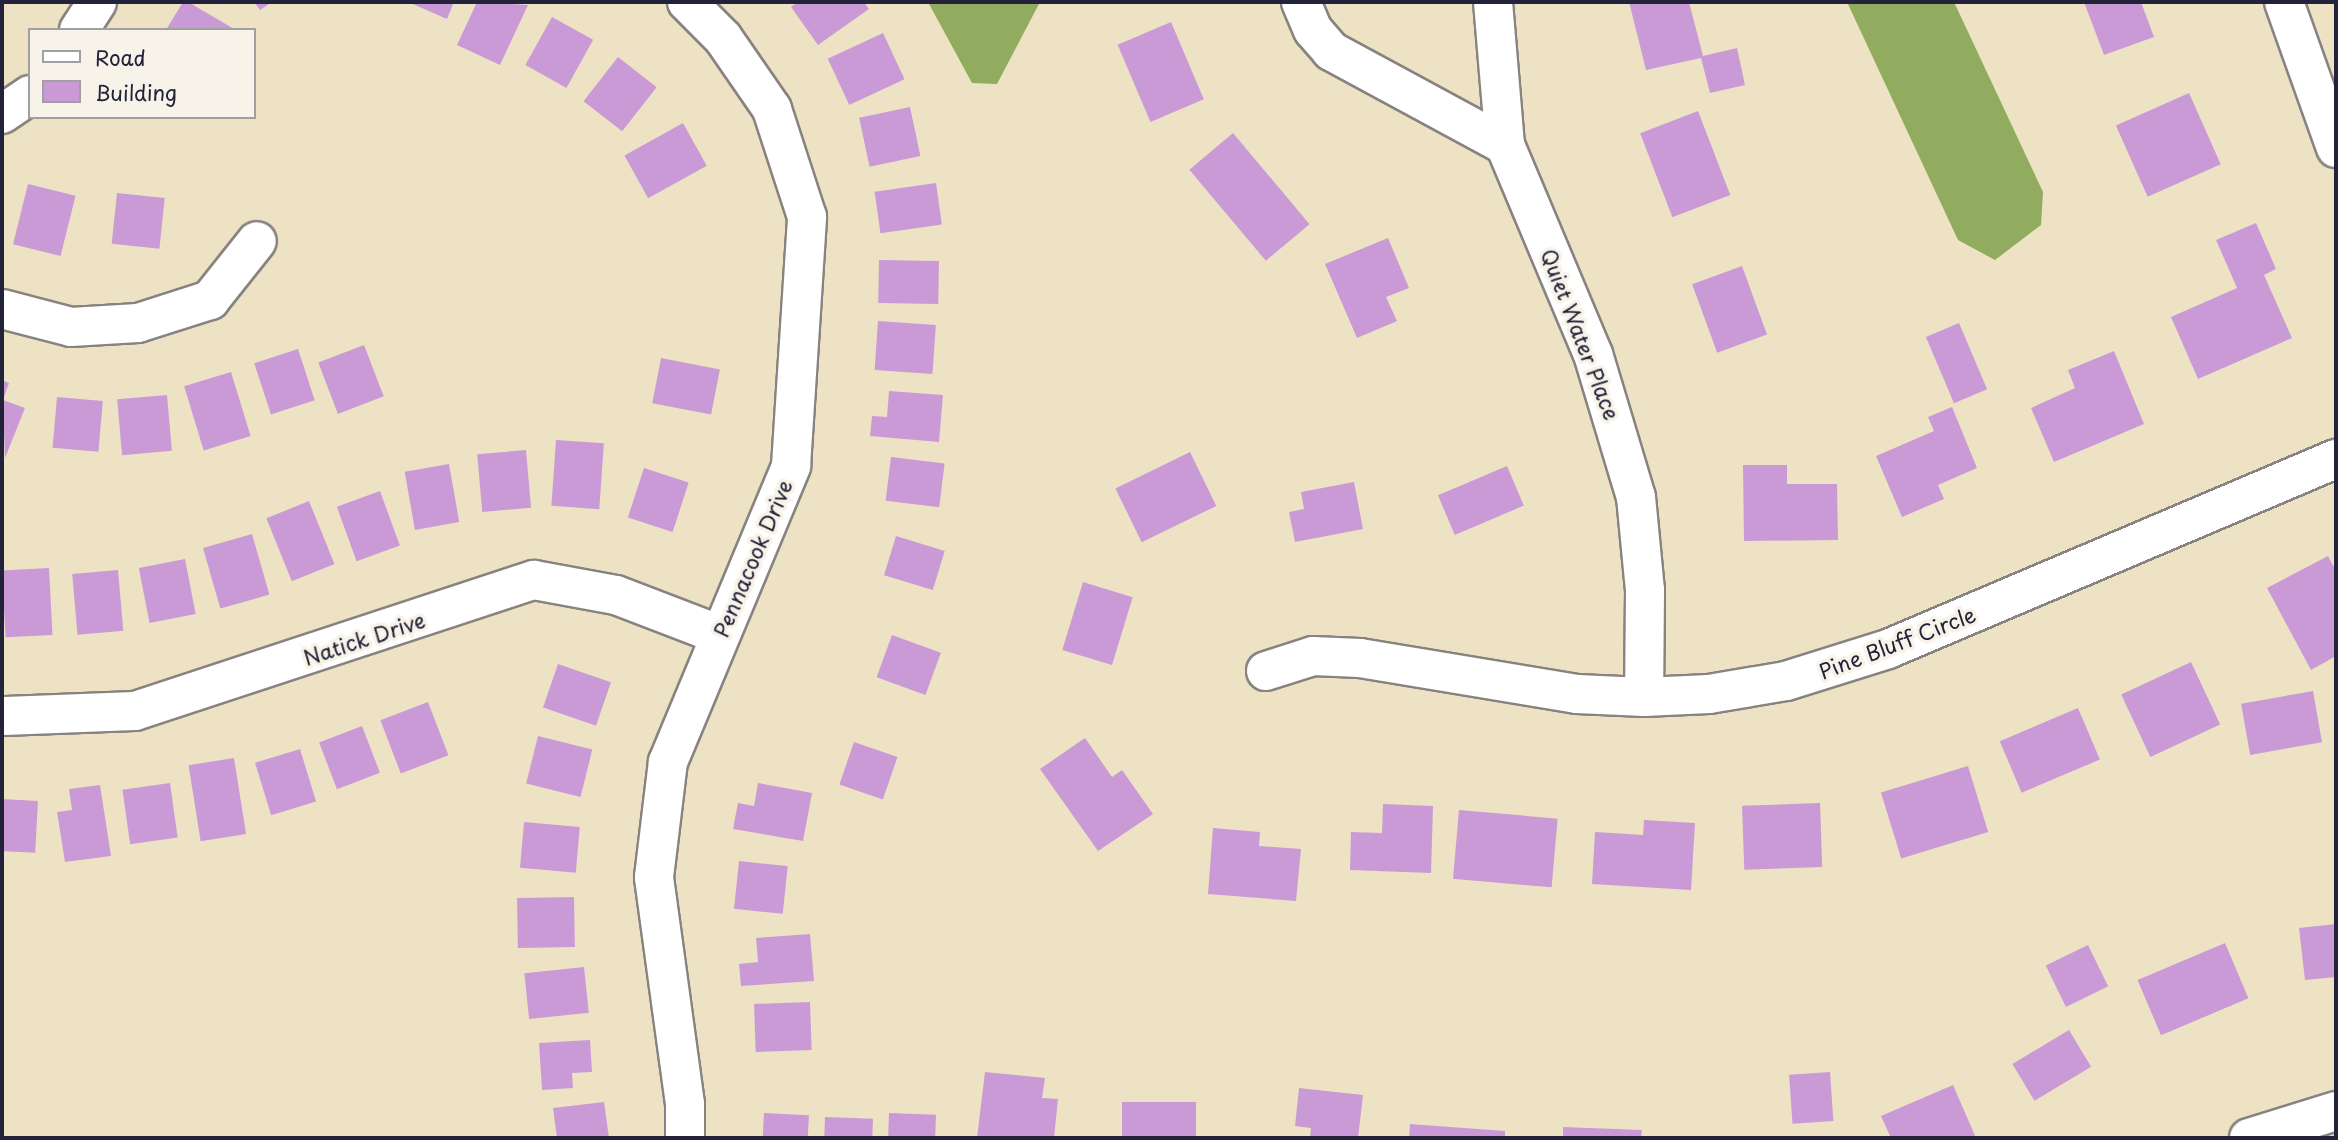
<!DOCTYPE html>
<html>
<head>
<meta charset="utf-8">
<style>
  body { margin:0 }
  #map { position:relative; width:2338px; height:1140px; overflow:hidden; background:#ede3c4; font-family:"Playpen Sans",sans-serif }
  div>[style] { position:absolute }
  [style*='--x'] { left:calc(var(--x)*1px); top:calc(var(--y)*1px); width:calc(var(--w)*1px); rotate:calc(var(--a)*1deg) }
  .forest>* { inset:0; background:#91ac5e }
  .building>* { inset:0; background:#ca9ad7; transform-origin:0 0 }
  .roads { filter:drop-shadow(2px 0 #888280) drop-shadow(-2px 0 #888280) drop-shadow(0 2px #888280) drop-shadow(0 -2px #888280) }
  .minor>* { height:38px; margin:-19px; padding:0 19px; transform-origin:19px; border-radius:19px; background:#fff }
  span { translate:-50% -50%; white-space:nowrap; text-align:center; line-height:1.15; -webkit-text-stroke:7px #f7f3e8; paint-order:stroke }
  .street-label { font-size:21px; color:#22223b }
  .frame { position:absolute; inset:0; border:4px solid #22223b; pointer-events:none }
  .legend { position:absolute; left:28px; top:28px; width:228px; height:91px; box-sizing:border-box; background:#f7f3e8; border:2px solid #a29fa3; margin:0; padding:9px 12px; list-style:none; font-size:21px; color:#22223b }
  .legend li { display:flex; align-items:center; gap:14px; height:35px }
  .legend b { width:35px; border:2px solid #a29fa3 }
</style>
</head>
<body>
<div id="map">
  <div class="forest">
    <div style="clip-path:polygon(928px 2px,1040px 2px,997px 84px,972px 83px)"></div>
    <div style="clip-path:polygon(1847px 2px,1954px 2px,2043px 192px,2041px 225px,1995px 260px,1958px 240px)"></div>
  </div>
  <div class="building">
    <div style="clip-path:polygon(183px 2px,188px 2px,236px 30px,166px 30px)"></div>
    <div style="clip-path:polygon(254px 2px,272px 2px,260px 10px)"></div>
    <div style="clip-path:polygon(408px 2px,454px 2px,447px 19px)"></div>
    <div style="clip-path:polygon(477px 2px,528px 5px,500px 65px,457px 45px)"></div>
    <div style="clip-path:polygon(798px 2px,864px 2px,869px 9px,818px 45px,791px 7px)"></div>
    <div style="clip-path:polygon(1629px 2px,1689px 2px,1703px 56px,1737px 48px,1745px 85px,1710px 93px,1701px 58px,1646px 70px)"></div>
    <div style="clip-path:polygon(2084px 2px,2141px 2px,2154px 37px,2104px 55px)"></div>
    <div style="left:552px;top:17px;width:47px;height:55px;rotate:29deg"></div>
    <div style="left:1171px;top:22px;width:84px;height:58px;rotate:67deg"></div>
    <div style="left:883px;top:33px;width:51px;height:61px;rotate:65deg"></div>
    <div style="left:618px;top:57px;width:49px;height:56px;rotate:38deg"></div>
    <div style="left:2189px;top:93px;width:78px;height:80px;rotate:66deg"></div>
    <div style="left:910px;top:107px;width:50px;height:52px;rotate:78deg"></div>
    <div style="left:1698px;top:111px;width:90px;height:62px;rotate:69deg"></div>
    <div style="left:683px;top:123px;width:49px;height:67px;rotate:61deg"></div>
    <div style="left:1233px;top:133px;width:119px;height:57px;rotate:50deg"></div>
    <div style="left:936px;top:183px;width:42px;height:62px;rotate:82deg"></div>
    <div style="left:28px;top:184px;width:49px;height:62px;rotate:14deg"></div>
    <div style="left:117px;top:193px;width:48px;height:51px;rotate:6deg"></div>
    <div style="clip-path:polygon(2256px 223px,2276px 269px,2264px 275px,2292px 338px,2198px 379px,2171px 317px,2237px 288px,2216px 240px)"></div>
    <div style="clip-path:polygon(1388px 238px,1409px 288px,1386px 297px,1397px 321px,1357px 338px,1325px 264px)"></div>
    <div style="left:879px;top:260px;width:60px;height:43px;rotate:1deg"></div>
    <div style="left:1742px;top:266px;width:73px;height:53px;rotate:70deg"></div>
    <div style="left:878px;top:321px;width:58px;height:49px;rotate:4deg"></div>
    <div style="left:1959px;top:323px;width:72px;height:36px;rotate:67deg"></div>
    <div style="left:364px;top:345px;width:55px;height:49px;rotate:69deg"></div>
    <div style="left:298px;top:349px;width:54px;height:46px;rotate:72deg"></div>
    <div style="clip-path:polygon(2114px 351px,2144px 424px,2054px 462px,2031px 408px,2075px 388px,2068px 370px)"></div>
    <div style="left:661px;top:358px;width:60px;height:46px;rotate:11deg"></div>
    <div style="left:231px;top:372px;width:67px;height:49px;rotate:73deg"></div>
    <div style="clip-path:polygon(2px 380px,9px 383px,3px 400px,25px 408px,5px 458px)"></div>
    <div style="clip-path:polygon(889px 391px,943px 395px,939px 442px,870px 436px,872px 416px,887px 417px)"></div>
    <div style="left:167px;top:395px;width:56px;height:50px;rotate:85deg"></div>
    <div style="left:57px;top:397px;width:46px;height:51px;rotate:5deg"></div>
    <div style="clip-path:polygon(1952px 407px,1977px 468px,1938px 485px,1944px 499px,1902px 517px,1876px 456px,1934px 431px,1928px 417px)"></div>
    <div style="left:556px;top:440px;width:48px;height:66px;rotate:4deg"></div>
    <div style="left:526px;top:450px;width:58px;height:49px;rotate:85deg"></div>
    <div style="left:1190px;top:452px;width:60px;height:83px;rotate:64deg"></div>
    <div style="left:891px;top:457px;width:54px;height:44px;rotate:7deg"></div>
    <div style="left:449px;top:464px;width:59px;height:45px;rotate:80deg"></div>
    <div style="clip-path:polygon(1743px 465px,1787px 465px,1787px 484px,1837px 484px,1838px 540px,1744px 541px)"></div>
    <div style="left:1507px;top:466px;width:43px;height:75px;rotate:67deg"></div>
    <div style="left:644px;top:468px;width:47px;height:52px;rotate:18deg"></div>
    <div style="clip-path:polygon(1354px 482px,1363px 529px,1295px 542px,1289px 512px,1304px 509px,1301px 492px)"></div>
    <div style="left:380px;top:491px;width:58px;height:46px;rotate:70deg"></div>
    <div style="left:309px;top:501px;width:68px;height:46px;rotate:68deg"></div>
    <div style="left:252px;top:534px;width:63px;height:51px;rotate:74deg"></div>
    <div style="left:896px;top:536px;width:51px;height:41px;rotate:17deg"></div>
    <div style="clip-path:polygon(2328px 556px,2336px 571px,2336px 656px,2311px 670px,2267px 588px)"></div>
    <div style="left:185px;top:559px;width:56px;height:47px;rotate:79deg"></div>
    <div style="left:49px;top:568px;width:67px;height:47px;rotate:87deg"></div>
    <div style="left:118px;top:570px;width:61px;height:46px;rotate:85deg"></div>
    <div style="left:1083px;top:582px;width:52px;height:71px;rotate:17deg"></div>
    <div style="left:892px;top:635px;width:52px;height:45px;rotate:20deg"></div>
    <div style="left:2191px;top:662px;width:69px;height:77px;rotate:65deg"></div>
    <div style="left:558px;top:664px;width:56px;height:46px;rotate:19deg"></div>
    <div style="left:2313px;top:691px;width:52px;height:73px;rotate:80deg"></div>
    <div style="left:428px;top:702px;width:57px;height:51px;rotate:69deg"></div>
    <div style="left:2078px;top:708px;width:56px;height:85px;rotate:67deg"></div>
    <div style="left:362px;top:726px;width:50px;height:46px;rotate:69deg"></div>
    <div style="left:538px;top:736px;width:56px;height:49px;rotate:14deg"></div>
    <div style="clip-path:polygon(1085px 738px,1112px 777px,1122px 770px,1153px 814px,1098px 851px,1040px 769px)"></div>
    <div style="left:854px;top:742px;width:46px;height:45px;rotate:19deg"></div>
    <div style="left:300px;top:749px;width:55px;height:47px;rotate:73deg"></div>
    <div style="left:234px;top:758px;width:77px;height:46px;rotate:81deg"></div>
    <div style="left:1968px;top:766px;width:69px;height:91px;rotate:73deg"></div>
    <div style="left:170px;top:783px;width:55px;height:48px;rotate:82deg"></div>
    <div style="clip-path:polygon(758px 783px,812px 793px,803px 841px,733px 829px,738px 803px,754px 806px)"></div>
    <div style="clip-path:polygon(100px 785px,111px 856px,65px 862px,57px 812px,72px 810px,69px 789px)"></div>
    <div style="left:2px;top:799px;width:36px;height:52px;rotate:3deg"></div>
    <div style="left:1820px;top:803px;width:64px;height:78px;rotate:88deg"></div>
    <div style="clip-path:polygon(1383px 804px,1433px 806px,1431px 873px,1350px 870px,1351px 832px,1382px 833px)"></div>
    <div style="left:1459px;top:810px;width:99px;height:69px;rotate:5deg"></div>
    <div style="clip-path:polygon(1644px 820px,1695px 823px,1691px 890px,1592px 884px,1595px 832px,1643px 835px)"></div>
    <div style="left:524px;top:822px;width:56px;height:46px;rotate:5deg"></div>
    <div style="clip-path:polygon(1213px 828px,1260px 832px,1259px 846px,1301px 849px,1296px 901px,1208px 894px)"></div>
    <div style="left:739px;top:861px;width:49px;height:48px;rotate:6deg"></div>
    <div style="left:574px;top:897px;width:50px;height:57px;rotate:89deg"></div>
    <div style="clip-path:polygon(2336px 924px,2336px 977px,2305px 980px,2299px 928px)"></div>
    <div style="clip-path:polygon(810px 934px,814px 981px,741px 986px,739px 964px,758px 962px,756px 938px)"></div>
    <div style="left:2225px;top:943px;width:60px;height:95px;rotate:67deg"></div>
    <div style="left:2088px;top:945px;width:46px;height:47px;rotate:64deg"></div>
    <div style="left:584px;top:967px;width:46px;height:60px;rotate:84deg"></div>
    <div style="left:810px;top:1002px;width:48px;height:56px;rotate:88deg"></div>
    <div style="left:2069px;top:1030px;width:43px;height:66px;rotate:59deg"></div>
    <div style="clip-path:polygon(590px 1040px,592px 1072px,572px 1073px,573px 1088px,542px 1090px,539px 1043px)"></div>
    <div style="clip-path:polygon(985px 1072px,1045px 1078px,1042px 1098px,1058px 1099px,1054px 1138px,977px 1138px)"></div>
    <div style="left:1830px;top:1072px;width:49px;height:41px;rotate:86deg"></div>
    <div style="clip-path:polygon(1953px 1085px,1976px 1138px,1891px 1138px,1881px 1116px)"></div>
    <div style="clip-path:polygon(1299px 1088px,1363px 1095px,1358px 1138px,1310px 1138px,1311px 1128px,1295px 1126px)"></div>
    <div style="clip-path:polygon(604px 1102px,609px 1138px,557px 1138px,553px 1108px)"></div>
    <div style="left:1122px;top:1102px;width:74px;height:36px"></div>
    <div style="left:764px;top:1113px;width:45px;height:25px;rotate:3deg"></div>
    <div style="left:889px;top:1113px;width:47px;height:25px;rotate:2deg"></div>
    <div style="left:825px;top:1117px;width:48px;height:21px;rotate:2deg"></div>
    <div style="clip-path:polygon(1410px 1124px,1505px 1131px,1505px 1138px,1409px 1138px)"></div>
    <div style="clip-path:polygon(1563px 1127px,1642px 1130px,1641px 1138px,1563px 1138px)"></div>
  </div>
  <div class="roads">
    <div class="minor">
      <div style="--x:1301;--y:2;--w:30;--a:67"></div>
      <div style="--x:1313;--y:30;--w:28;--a:49"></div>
      <div style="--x:1331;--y:51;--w:198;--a:28.4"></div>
      <div style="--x:1493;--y:2;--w:144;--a:85.2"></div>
      <div style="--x:1505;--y:145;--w:227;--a:67.2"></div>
      <div style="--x:1593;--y:354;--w:149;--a:73.3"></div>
      <div style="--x:1636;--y:497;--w:93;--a:84.5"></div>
      <div style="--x:1645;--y:590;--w:107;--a:90.5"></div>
      <div style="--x:2284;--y:2;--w:155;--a:70.4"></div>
      <div style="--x:79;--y:30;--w:33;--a:-57"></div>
      <div style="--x:2;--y:114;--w:34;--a:-34"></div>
      <div style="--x:2;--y:309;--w:71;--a:14.6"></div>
      <div style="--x:71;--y:327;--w:67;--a:-3.4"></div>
      <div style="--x:138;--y:323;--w:76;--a:-17.7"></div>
      <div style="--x:210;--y:300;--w:75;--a:-51.5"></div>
      <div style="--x:1266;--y:671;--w:49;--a:-17.7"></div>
      <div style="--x:1313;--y:656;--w:47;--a:2.4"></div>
      <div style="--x:1360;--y:658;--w:220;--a:9.4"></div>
      <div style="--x:1577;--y:694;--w:67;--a:2.6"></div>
      <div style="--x:1644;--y:697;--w:65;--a:-2.6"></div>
      <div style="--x:1709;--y:694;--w:78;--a:-9.6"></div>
      <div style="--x:1786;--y:681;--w:107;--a:-17.4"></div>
      <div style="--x:1888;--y:649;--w:487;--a:-23"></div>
      <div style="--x:2;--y:716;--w:133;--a:-2.2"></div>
      <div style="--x:135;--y:711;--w:420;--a:-18.2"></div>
      <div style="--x:534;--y:580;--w:83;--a:10.4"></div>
      <div style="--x:616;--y:595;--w:111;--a:21"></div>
      <div style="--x:685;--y:1138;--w:34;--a:-90"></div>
      <div style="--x:685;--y:1104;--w:229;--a:-97.8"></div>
      <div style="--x:654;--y:877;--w:116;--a:-83.1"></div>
      <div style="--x:668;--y:762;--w:321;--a:-67.4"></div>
      <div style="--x:791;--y:466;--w:250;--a:-86.3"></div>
      <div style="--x:807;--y:217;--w:114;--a:-108"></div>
      <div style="--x:772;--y:109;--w:86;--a:-124.6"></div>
      <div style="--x:723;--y:38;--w:51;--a:-135"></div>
      <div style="--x:2249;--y:1138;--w:91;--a:-17.2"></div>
    </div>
  </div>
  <div class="street-label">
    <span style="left:1581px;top:334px;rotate:69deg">Quiet Water Place</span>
    <span style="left:752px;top:558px;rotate:-67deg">Pennacook Drive</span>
    <span style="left:364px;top:638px;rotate:-18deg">Natick Drive</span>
    <span style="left:1897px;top:642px;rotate:-21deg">Pine Bluff Circle</span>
  </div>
  <div class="frame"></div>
  <ul class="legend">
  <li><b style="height:9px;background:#fff"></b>Road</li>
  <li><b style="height:19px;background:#ca9ad7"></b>Building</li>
  </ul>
</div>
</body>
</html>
